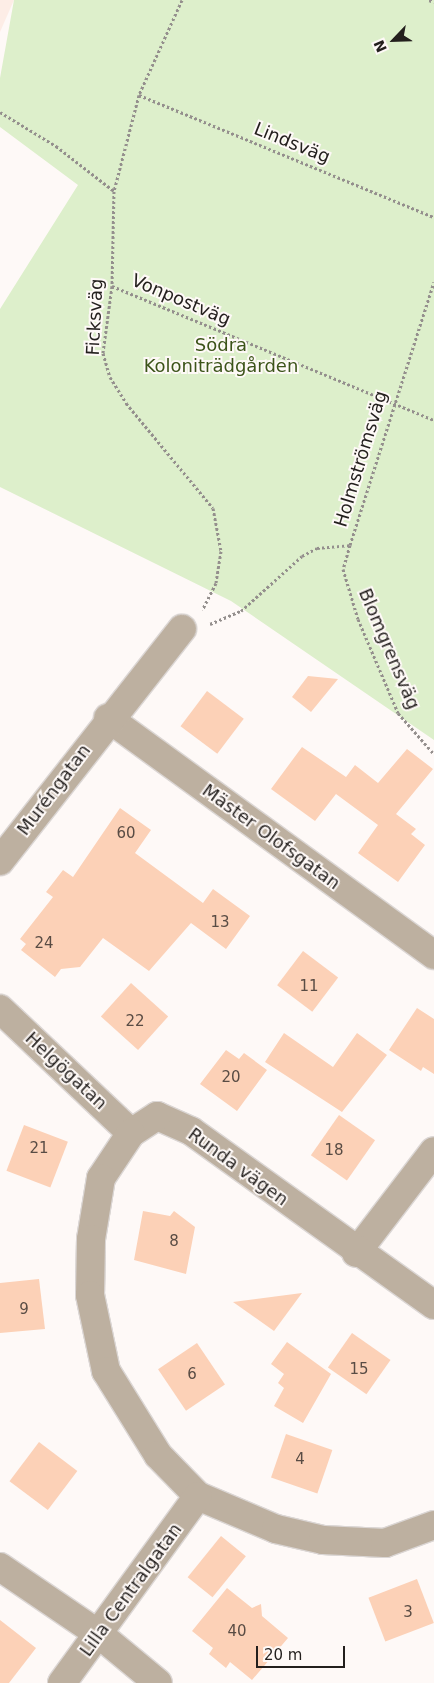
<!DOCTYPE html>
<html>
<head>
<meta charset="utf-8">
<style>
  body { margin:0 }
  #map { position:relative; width:434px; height:1683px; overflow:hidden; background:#fef9f7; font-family:"DejaVu Sans",sans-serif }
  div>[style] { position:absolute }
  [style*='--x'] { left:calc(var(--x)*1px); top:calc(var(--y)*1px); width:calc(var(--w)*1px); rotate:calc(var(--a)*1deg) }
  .built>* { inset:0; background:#fdede6 }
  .green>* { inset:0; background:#ddefcb }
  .building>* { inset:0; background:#fcd1b7; transform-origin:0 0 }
  .path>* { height:3px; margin-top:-1.5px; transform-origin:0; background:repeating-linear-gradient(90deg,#948f8d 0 2.5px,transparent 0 5px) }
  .roads { filter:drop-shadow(1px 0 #dbd6d4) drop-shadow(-1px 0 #dbd6d4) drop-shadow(0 1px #dbd6d4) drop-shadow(0 -1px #dbd6d4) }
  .minor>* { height:28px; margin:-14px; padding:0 14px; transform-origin:14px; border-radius:14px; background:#bdb0a0 }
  span { translate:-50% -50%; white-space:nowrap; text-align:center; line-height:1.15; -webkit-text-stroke:4px #fef9f7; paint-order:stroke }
  .number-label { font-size:15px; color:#594c44 }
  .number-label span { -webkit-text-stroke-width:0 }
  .street-label { font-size:18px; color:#231f1d }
  .park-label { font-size:18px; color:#3c5419 }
  .north { position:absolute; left:369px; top:15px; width:50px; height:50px; -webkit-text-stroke:4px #fef9f7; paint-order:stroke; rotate:246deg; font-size:14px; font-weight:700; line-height:20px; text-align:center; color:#231f1d }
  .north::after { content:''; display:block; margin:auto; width:18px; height:22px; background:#231f1d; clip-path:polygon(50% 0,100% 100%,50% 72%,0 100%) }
  .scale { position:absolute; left:256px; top:1646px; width:89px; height:22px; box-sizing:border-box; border:2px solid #231f1d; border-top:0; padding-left:6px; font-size:15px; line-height:18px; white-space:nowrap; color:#231f1d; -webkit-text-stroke:4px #fef9f7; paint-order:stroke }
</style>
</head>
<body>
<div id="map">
  <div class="built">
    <div style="clip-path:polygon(0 0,14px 0,0 32px)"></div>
  </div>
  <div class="green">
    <div style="clip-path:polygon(14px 0,434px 0,434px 740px,231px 601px,0 487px,0 309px,78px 185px,0 127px,0 78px)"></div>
  </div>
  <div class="building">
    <div style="clip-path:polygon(308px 676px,338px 679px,311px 712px,292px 697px)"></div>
    <div style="left:207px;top:691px;width:46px;height:44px;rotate:37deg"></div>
    <div style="clip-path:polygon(302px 747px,346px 777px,355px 765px,378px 783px,407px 749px,433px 769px,396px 814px,416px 829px,411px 834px,425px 845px,398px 882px,358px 853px,378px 825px,336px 794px,315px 821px,271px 789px)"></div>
    <div style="clip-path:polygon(120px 808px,151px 830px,135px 853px,203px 903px,213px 889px,250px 916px,226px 949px,191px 923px,149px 971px,103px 938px,80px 967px,61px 969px,55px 977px,21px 950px,26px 944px,20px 939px,53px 897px,46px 892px,63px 870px,73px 877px)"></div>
    <div style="left:303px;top:951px;width:44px;height:43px;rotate:37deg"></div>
    <div style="left:131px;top:983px;width:50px;height:45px;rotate:42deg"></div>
    <div style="clip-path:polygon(417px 1008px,434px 1019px,434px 1074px,423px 1067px,421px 1071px,389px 1050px)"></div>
    <div style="clip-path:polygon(284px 1033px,333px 1067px,357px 1033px,387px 1055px,342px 1112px,265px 1062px)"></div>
    <div style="clip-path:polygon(226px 1050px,239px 1059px,244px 1053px,267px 1070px,237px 1111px,200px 1084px)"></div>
    <div style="left:339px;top:1115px;width:44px;height:49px;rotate:35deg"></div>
    <div style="left:24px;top:1125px;width:47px;height:49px;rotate:21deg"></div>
    <div style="clip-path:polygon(143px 1211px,170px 1216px,174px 1211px,195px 1227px,186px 1274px,134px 1260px)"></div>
    <div style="clip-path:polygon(39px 1279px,45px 1329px,0 1333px,0 1283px)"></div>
    <div style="clip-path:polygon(302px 1293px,274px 1331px,233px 1302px)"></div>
    <div style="left:352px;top:1333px;width:47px;height:42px;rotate:35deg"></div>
    <div style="clip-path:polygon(287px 1342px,331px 1374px,303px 1423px,274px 1406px,284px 1388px,278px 1383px,284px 1374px,271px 1364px)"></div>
    <div style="left:197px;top:1343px;width:50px;height:47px;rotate:56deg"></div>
    <div style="left:286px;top:1434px;width:49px;height:46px;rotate:19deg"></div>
    <div style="left:39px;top:1442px;width:48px;height:49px;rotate:37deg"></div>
    <div style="left:221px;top:1536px;width:32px;height:53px;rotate:39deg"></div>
    <div style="left:417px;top:1579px;width:47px;height:52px;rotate:69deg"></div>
    <div style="clip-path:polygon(227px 1588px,252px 1608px,261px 1604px,262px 1616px,288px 1638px,252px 1680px,230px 1662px,226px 1668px,209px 1654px,213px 1648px,192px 1631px)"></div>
    <div style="clip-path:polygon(0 1620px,36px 1648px,9px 1683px,0 1683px)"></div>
  </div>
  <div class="path">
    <div style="--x:182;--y:0;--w:104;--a:114.4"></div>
    <div style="--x:139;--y:95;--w:99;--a:104.6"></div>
    <div style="--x:114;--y:191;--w:95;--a:91.2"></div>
    <div style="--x:112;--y:286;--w:68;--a:97.7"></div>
    <div style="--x:103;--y:353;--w:25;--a:74"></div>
    <div style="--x:110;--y:377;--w:31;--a:58"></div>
    <div style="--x:126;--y:403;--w:136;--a:50.4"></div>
    <div style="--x:213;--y:508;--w:44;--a:79.5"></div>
    <div style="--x:221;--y:551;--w:32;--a:99"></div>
    <div style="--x:216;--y:583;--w:30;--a:117"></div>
    <div style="--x:429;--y:0;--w:5;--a:22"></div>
    <div style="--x:139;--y:95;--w:319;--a:22.5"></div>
    <div style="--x:0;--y:112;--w:66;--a:31.3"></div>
    <div style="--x:56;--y:146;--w:73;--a:37.8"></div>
    <div style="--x:112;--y:286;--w:349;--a:22.6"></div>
    <div style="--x:350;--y:545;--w:25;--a:106"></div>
    <div style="--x:343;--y:569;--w:52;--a:73.3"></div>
    <div style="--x:358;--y:619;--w:102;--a:66.9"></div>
    <div style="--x:398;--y:713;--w:55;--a:48.7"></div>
    <div style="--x:210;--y:624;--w:34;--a:-23"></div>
    <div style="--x:241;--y:611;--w:82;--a:-42"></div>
    <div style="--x:302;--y:556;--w:17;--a:-28"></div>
    <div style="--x:317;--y:548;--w:33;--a:-5"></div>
    <div style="--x:350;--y:545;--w:276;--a:-72.3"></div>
  </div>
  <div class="roads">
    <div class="minor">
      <div style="--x:108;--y:718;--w:403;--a:36"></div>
      <div style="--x:0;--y:861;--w:295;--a:-51.9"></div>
      <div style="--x:0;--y:1009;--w:180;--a:43.4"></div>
      <div style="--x:356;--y:1253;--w:128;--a:-52.6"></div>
      <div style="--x:434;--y:1305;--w:299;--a:-144.4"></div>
      <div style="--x:191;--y:1131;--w:37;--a:-156"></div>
      <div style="--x:157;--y:1116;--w:31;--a:147"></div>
      <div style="--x:131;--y:1133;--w:54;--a:123.7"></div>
      <div style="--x:101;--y:1178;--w:62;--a:99.3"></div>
      <div style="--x:91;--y:1239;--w:56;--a:91"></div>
      <div style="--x:90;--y:1295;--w:78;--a:78.1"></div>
      <div style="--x:106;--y:1371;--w:99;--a:58.2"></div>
      <div style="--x:158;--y:1455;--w:57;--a:45.7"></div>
      <div style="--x:198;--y:1496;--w:85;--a:22.9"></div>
      <div style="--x:276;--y:1529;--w:48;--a:13.2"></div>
      <div style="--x:323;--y:1540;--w:62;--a:2.8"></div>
      <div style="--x:385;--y:1543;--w:52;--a:-20.2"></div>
      <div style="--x:0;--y:1567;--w:121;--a:34.2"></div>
      <div style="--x:100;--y:1635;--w:75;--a:39.6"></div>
      <div style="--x:62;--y:1683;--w:231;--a:-54"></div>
    </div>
  </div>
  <div class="number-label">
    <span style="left:126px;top:834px">60</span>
    <span style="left:220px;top:923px">13</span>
    <span style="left:44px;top:944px">24</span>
    <span style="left:309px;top:987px">11</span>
    <span style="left:135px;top:1022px">22</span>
    <span style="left:231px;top:1078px">20</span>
    <span style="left:39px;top:1149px">21</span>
    <span style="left:334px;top:1151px">18</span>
    <span style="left:174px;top:1242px">8</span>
    <span style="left:24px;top:1310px">9</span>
    <span style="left:359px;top:1370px">15</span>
    <span style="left:192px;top:1375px">6</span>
    <span style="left:300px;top:1460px">4</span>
    <span style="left:408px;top:1613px">3</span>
    <span style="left:237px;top:1632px">40</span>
  </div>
  <div class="street-label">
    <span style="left:292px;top:143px;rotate:22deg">Lindsväg</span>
    <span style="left:181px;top:300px;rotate:23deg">Vonpostväg</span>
    <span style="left:95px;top:317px;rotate:-87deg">Ficksväg</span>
    <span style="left:361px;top:459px;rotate:-73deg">Holmströmsväg</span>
    <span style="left:389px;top:649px;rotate:67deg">Blomgrensväg</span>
    <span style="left:54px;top:790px;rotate:-53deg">Muréngatan</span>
    <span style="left:271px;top:837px;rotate:36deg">Mäster Olofsgatan</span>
    <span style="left:66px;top:1071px;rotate:43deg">Helgögatan</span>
    <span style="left:238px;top:1167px;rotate:36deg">Runda vägen</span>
    <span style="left:131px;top:1590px;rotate:-54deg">Lilla Centralgatan</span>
  </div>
  <div class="park-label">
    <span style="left:221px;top:356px">Södra<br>Koloniträdgården</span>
  </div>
  <div class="north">N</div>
  <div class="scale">20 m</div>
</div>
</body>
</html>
